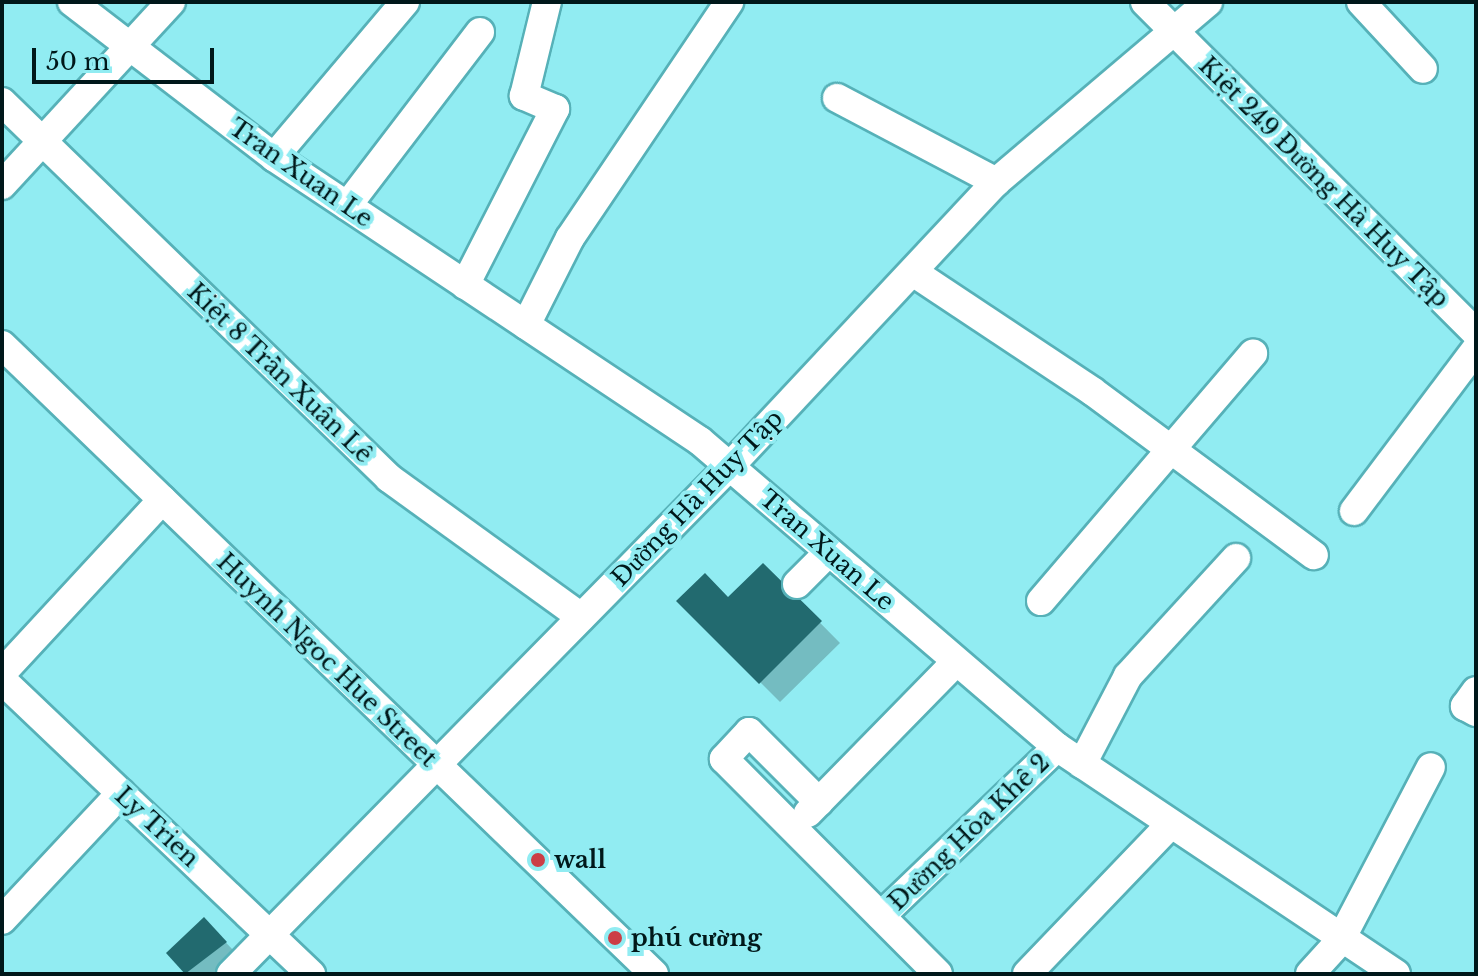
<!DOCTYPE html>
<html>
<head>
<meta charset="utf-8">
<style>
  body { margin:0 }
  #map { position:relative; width:1478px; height:976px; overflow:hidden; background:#91ecf2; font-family:"Libre Baskerville",serif }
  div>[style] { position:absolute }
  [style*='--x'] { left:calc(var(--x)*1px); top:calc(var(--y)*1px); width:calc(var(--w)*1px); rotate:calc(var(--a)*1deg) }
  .shadow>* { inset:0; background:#0003 }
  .building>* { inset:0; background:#226a6f }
  .roads { filter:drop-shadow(2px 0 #56b1b8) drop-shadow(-2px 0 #56b1b8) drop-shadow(0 2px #56b1b8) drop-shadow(0 -2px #56b1b8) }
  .minor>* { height:28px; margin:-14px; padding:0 14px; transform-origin:14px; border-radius:14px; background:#fff }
  .dots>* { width:22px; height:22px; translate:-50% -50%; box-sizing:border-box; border:4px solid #91ecf2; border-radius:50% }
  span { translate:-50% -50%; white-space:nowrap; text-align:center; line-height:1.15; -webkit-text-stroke:8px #91ecf2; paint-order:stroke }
  .street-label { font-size:24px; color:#00181a }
  .poi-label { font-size:24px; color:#00181a; font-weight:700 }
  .left { translate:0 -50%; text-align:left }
  .frame { position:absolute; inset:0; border:4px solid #00181a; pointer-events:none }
  .scale { position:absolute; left:32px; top:48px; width:182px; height:36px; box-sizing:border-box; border:4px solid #00181a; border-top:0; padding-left:10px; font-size:24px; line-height:28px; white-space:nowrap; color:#00181a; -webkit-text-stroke:6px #91ecf2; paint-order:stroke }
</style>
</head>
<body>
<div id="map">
  <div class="shadow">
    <div style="clip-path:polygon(763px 565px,840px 643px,780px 702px,679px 601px,728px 600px)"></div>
    <div style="clip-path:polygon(204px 920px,236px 953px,214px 974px,188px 974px,169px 954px)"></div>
  </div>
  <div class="building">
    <div style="clip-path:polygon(763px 563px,822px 621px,759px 684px,676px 601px,705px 573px,728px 597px)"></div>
    <div style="clip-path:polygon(204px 917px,227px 942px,185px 974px,166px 953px)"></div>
  </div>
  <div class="roads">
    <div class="minor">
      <div style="--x:72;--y:2;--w:255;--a:37.5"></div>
      <div style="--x:274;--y:157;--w:512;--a:33.69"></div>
      <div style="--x:700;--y:441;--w:470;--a:40.6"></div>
      <div style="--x:1057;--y:747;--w:408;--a:33.8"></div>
      <div style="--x:1145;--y:2;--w:468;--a:45"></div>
      <div style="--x:1361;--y:2;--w:91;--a:47.2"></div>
      <div style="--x:837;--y:98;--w:180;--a:27.8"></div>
      <div style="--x:2;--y:102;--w:540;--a:44.17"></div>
      <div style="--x:389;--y:478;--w:237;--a:35.9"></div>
      <div style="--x:274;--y:157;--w:203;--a:-49.8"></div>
      <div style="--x:2;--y:185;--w:249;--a:-47.3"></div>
      <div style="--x:347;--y:206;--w:219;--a:-52.6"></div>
      <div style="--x:913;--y:272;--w:215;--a:33.6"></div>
      <div style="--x:1092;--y:391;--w:276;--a:36.5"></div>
      <div style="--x:465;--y:285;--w:198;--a:-62.9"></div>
      <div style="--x:555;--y:109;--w:34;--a:-157"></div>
      <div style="--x:524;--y:96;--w:97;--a:-76.3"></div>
      <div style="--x:526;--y:325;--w:97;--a:-63.2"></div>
      <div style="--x:570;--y:238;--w:285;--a:-56"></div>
      <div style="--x:2;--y:345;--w:906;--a:43.97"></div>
      <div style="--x:1354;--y:511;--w:203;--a:-53"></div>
      <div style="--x:797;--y:584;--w:45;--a:-45"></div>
      <div style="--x:1041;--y:601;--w:326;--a:-49.4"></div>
      <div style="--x:2;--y:673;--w:236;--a:-47.2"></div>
      <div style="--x:2;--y:680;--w:427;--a:43.6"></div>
      <div style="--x:1476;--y:691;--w:19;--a:126"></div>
      <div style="--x:1465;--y:706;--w:13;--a:29"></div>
      <div style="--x:1082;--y:764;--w:99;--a:-62.4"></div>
      <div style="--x:1128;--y:676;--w:160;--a:-47.5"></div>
      <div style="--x:819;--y:802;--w:99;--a:-135"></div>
      <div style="--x:749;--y:732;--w:37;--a:133"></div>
      <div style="--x:724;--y:759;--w:303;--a:45.1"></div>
      <div style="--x:808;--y:813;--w:210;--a:-45.6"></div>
      <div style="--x:881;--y:916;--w:244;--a:-43.8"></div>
      <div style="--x:2;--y:920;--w:174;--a:-46.9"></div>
      <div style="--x:231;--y:974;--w:713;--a:-45.51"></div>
      <div style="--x:731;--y:465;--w:388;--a:-46.9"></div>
      <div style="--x:996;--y:182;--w:278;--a:-40.3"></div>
      <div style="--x:1027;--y:974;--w:205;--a:-46.2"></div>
      <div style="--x:1310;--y:974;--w:45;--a:-47.7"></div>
      <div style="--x:1340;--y:941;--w:196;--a:-62.4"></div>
    </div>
  </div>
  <div class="dots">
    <div style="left:538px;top:860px;background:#cc3d46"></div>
    <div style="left:615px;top:938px;background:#cc3d46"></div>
  </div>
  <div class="street-label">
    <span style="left:301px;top:173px;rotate:35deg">Tran Xuan Le</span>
    <span style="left:1324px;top:182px;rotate:45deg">Kiệt 249 Đường Hà Huy Tập</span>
    <span style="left:280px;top:373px;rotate:44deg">Kiệt 8 Trần Xuân Lê</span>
    <span style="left:697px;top:498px;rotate:-46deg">Đường Hà Huy Tập</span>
    <span style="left:827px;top:550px;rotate:41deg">Tran Xuan Le</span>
    <span style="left:327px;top:660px;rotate:44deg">Huynh Ngoc Hue Street</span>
    <span style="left:157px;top:827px;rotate:43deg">Ly Trien</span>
    <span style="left:969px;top:832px;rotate:-44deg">Đường Hòa Khê 2</span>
  </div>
  <div class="poi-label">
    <span class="left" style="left:554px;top:860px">wall</span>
    <span class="left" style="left:631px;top:938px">phú cường</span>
  </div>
  <div class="frame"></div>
  <div class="scale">50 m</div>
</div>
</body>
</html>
